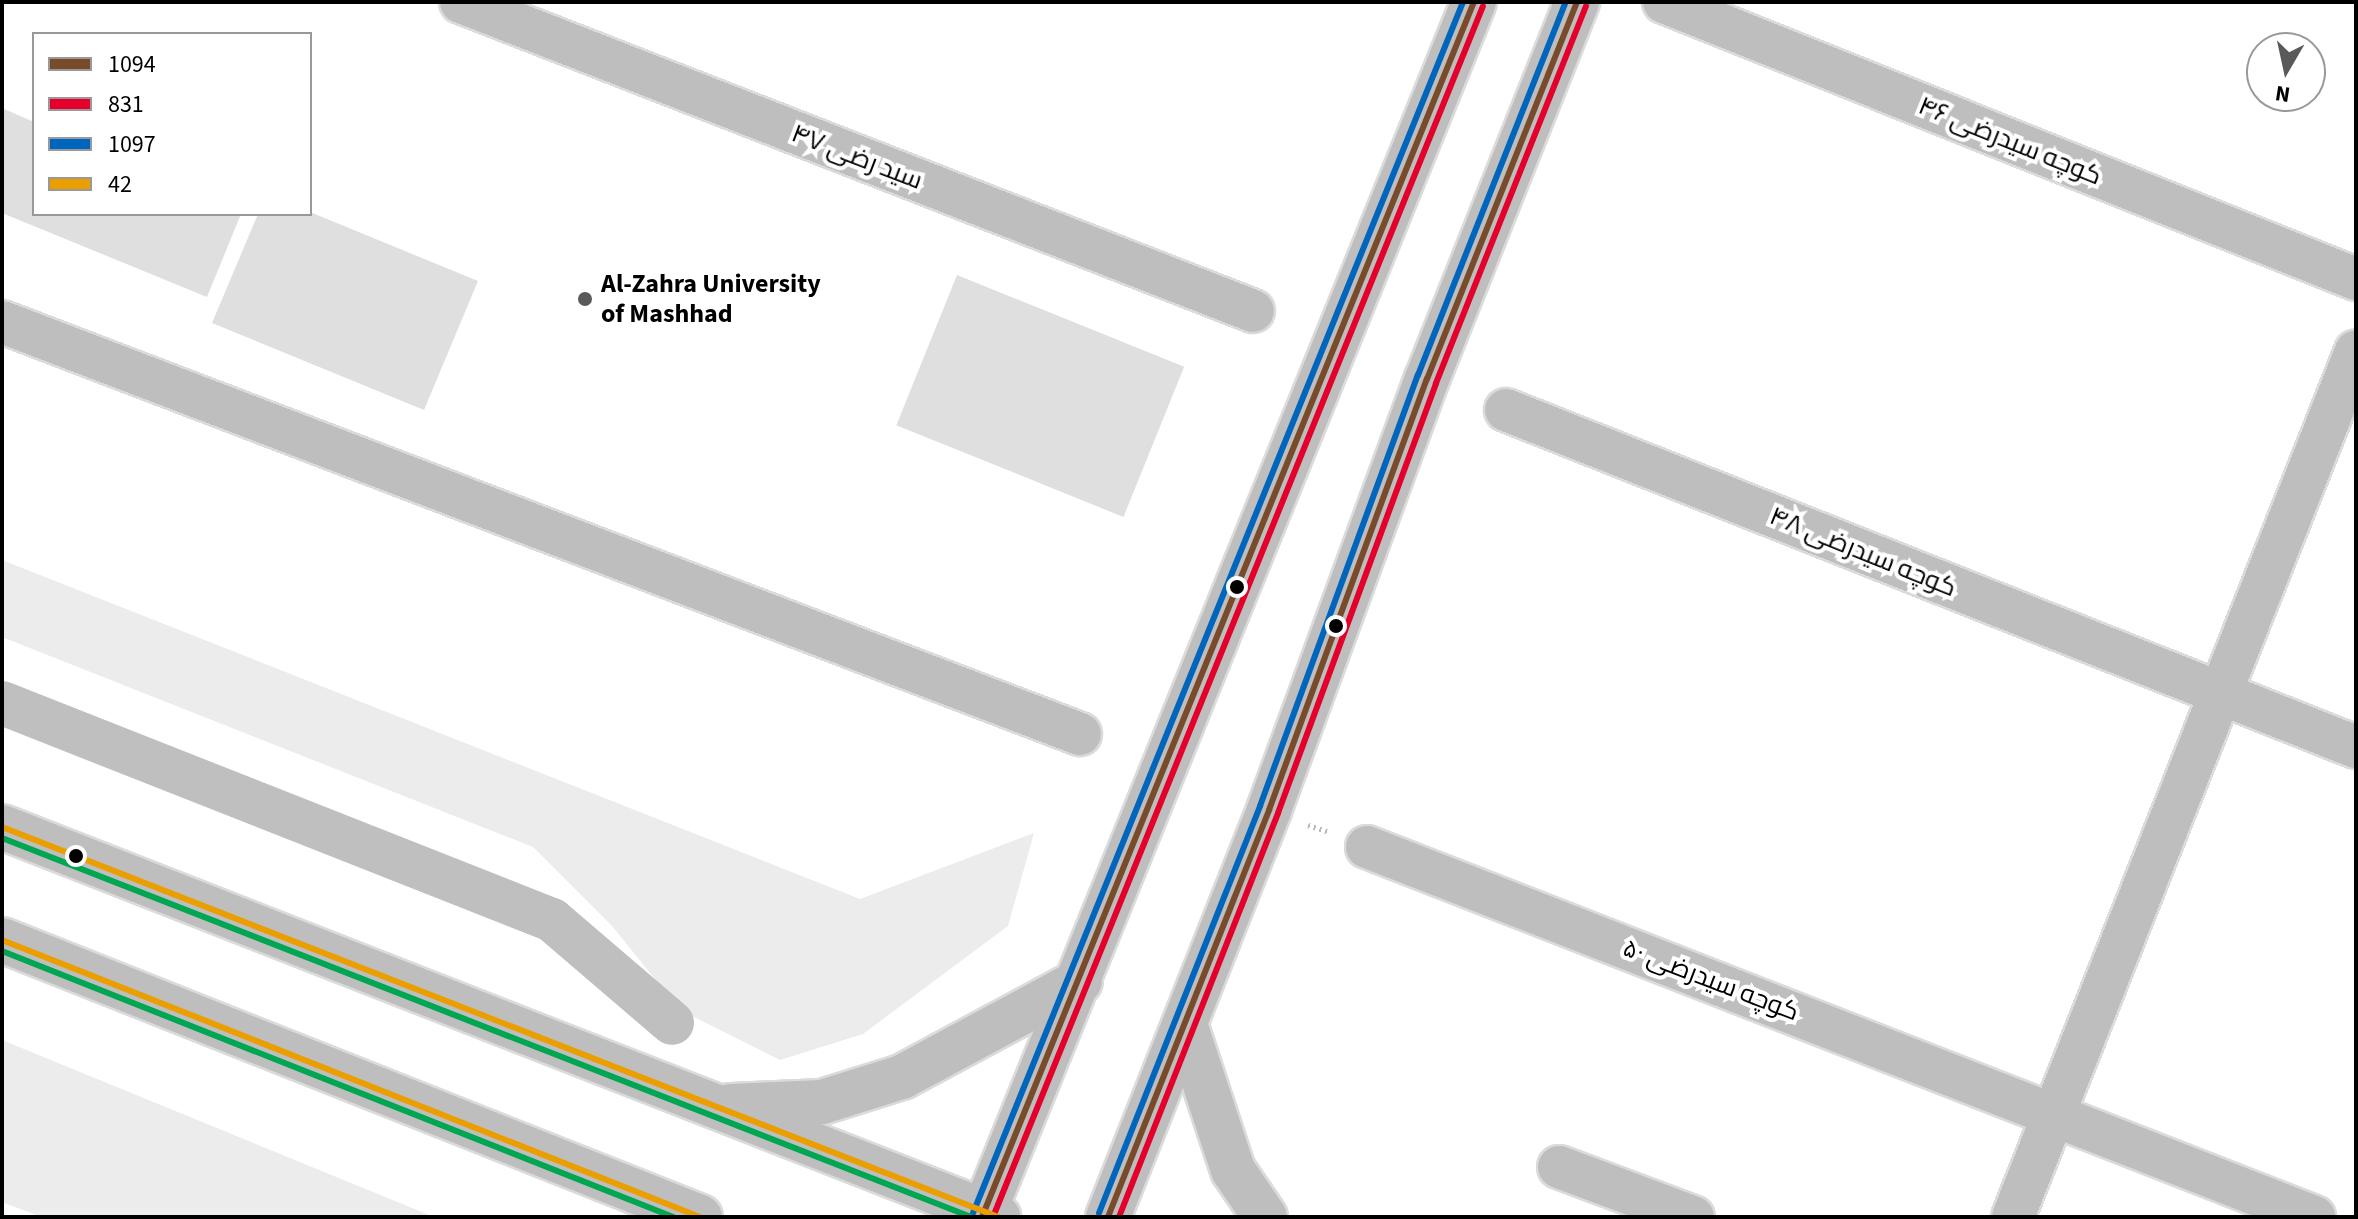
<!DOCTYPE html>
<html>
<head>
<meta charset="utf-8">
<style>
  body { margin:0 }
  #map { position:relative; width:2358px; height:1219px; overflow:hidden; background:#fff; font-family:"Source Sans 3",Cairo,sans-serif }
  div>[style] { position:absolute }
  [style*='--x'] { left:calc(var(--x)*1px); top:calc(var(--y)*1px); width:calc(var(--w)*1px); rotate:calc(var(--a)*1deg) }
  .green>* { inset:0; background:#ececec }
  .canal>* { height:44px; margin:-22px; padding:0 22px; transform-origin:22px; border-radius:22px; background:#bfbfbf }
  .building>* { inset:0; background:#dfdfdf; transform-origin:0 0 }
  .path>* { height:5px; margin-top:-2.5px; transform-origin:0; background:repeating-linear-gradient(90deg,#b9b9b9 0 2px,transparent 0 6px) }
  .roads { filter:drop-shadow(2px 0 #dbdbdb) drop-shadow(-2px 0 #dbdbdb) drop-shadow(0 2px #dbdbdb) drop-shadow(0 -2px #dbdbdb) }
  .minor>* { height:42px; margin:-21px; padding:0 21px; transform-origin:21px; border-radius:21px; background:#bebebe }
  .major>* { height:44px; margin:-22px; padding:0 22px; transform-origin:22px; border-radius:22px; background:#bebebe }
  .bus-1>* { height:6px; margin:-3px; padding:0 3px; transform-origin:3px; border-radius:3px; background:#7a4b2a }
  .bus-2>* { height:6px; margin:-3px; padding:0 3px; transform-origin:3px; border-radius:3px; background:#e4002b }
  .bus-3>* { height:6px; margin:-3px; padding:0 3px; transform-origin:3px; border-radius:3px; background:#0065bd }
  .bus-4>* { height:6px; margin:-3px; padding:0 3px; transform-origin:3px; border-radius:3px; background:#eb9e00 }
  .bus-5>* { height:6px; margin:-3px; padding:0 3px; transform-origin:3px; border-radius:3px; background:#00a651 }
  .dots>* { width:22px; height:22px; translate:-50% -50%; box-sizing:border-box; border:4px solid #fff; border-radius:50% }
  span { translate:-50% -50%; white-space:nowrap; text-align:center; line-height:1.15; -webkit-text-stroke:8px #fff; paint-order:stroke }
  .street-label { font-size:26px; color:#000 }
  .poi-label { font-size:26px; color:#000; font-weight:700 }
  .left { translate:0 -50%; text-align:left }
  .frame { position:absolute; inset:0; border:4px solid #000; pointer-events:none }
  .legend { position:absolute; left:32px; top:32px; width:280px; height:184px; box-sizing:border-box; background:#fff; border:2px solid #999; margin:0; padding:10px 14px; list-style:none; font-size:24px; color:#000 }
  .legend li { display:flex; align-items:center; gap:16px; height:40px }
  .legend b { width:40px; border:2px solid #999 }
  .north { position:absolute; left:2246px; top:32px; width:80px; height:80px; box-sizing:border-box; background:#fff; border:2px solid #999; border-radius:50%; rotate:189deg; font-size:22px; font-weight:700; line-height:32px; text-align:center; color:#000 }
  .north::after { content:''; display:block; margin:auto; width:28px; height:36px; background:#595959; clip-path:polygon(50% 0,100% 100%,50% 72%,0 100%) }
</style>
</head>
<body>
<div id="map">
  <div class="green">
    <div style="clip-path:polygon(2px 560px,860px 899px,1034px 833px,1008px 926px,863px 1034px,780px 1060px,680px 1010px,612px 926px,533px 847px,2px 637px)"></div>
    <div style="clip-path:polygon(2px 1040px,434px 1217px,41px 1217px,2px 1202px)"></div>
  </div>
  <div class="canal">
    <div style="--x:2;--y:703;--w:591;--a:21.53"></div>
    <div style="--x:552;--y:920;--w:158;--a:40.6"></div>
  </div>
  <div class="building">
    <div style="clip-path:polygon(2px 108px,34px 122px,34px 214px,241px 214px,207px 297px,2px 213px)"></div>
    <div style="clip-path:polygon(310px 212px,478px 281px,424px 410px,212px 323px,258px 214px)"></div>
    <div style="left:957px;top:275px;width:245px;height:162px;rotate:22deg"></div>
  </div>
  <div class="path">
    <div style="--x:1308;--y:825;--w:22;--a:18"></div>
  </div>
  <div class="roads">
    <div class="minor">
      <div style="--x:461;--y:2;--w:850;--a:21.31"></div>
      <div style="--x:1664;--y:2;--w:745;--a:21.82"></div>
      <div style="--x:2;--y:322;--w:1154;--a:20.92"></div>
      <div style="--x:1506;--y:410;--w:914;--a:21.63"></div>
      <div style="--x:1367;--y:847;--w:1017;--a:21.34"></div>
      <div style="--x:1559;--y:1167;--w:143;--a:20.5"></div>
      <div style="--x:2013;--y:1217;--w:931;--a:-68.39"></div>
    </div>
    <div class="major">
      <div style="--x:2;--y:827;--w:1070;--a:21.38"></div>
      <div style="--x:2;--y:940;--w:751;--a:21.65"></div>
      <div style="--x:1185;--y:1024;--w:154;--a:71.8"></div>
      <div style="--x:1233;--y:1170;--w:57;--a:55.8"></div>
      <div style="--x:731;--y:1106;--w:91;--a:-2.5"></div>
      <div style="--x:822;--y:1102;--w:84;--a:-17.4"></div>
      <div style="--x:902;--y:1077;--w:202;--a:-28.3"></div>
      <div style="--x:982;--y:1217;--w:1311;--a:-67.96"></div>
      <div style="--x:1108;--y:1217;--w:438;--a:-68.4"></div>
      <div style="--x:1269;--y:810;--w:459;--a:-69.9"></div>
      <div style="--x:1427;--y:379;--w:406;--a:-68.3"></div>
    </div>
  </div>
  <div class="bus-1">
    <div style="--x:982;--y:1217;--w:1311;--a:-67.96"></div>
    <div style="--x:1108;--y:1217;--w:438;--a:-68.4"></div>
    <div style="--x:1269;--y:810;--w:459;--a:-69.9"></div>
    <div style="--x:1427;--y:379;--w:406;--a:-68.3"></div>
  </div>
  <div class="bus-2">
    <div style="--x:993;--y:1217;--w:1306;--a:-67.97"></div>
    <div style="--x:1119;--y:1217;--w:434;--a:-68.5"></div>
    <div style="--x:1278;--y:813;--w:458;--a:-69.8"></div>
    <div style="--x:1436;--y:383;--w:406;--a:-68.3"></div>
  </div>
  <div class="bus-3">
    <div style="--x:973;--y:1213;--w:1306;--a:-67.97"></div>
    <div style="--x:1099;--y:1213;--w:438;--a:-68.4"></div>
    <div style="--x:1260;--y:806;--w:459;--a:-69.9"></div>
    <div style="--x:1418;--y:375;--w:401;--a:-68.4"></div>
  </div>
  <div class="bus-4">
    <div style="--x:2;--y:827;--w:1070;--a:21.38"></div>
    <div style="--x:2;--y:940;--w:751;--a:21.65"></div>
  </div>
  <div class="bus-5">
    <div style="--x:2;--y:838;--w:1040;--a:21.36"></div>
    <div style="--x:2;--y:951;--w:722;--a:21.62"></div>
  </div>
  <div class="dots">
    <div style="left:585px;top:299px;background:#595959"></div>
    <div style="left:1237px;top:587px;background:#000"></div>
    <div style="left:1336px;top:626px;background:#000"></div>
    <div style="left:76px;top:856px;background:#000"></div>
  </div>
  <div class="street-label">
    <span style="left:2010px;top:141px;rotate:22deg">کوچه سیدرضی ۴۶</span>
    <span style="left:857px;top:157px;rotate:21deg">سید رضی ۴۷</span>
    <span style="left:1863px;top:552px;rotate:22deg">کوچه سیدرضی ۴۸</span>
    <span style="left:1711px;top:980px;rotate:21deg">کوچه سیدرضی ۵۰</span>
  </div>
  <div class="poi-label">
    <span class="left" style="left:601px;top:299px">Al-Zahra University<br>of Mashhad</span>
  </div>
  <div class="frame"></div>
  <ul class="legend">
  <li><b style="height:10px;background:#7a4b2a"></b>1094</li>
  <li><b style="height:10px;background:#e4002b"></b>831</li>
  <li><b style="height:10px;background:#0065bd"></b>1097</li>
  <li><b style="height:10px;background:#eb9e00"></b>42</li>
  </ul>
  <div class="north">N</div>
</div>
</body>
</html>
